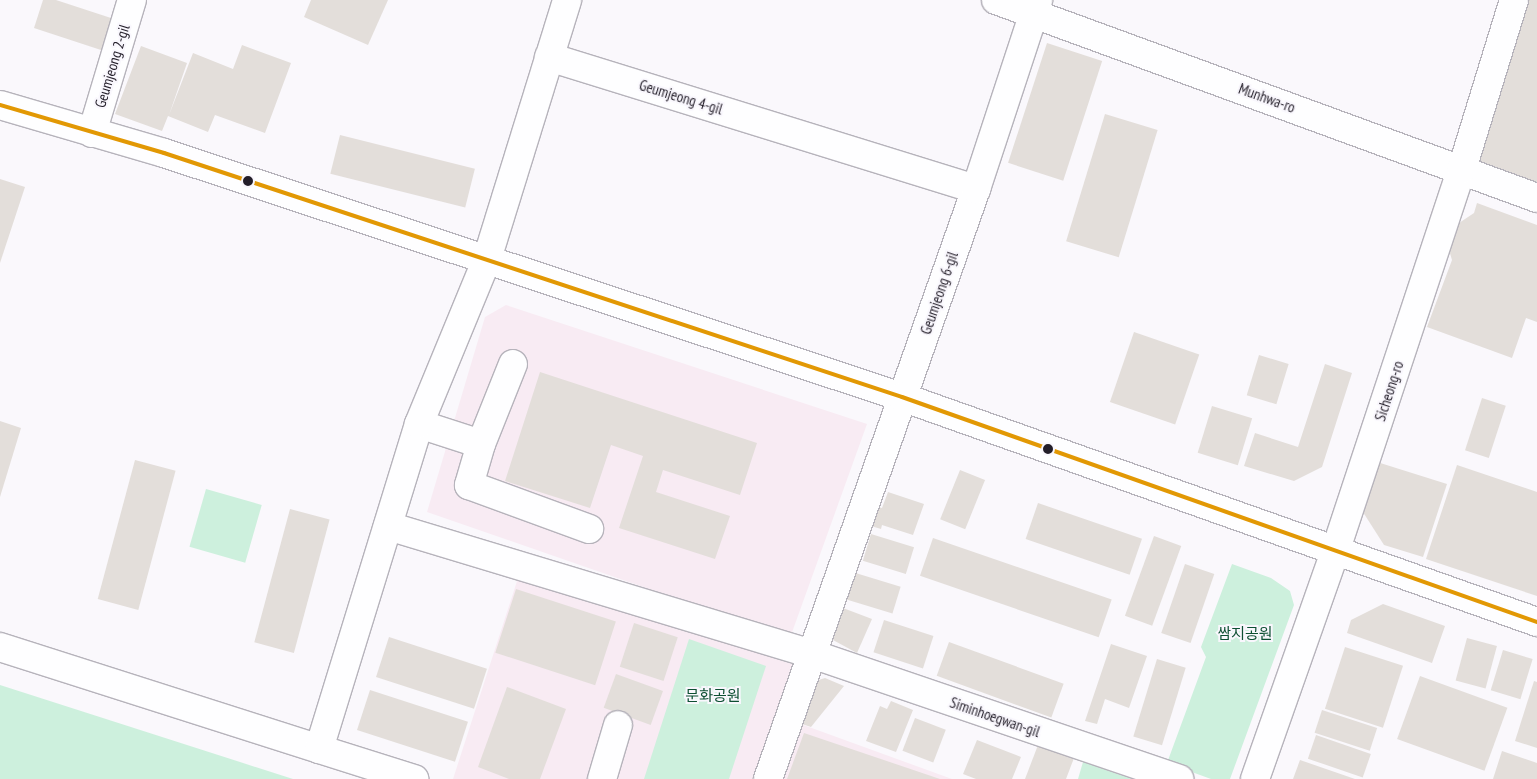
<!DOCTYPE html>
<html>
<head>
<meta charset="utf-8">
<style>
  body { margin:0 }
  #map { position:relative; width:1537px; height:779px; overflow:hidden; background:#faf8fc; font-family:"PT Sans Narrow","Noto Sans KR",sans-serif }
  div>[style] { position:absolute }
  [style*='--x'] { left:calc(var(--x)*1px); top:calc(var(--y)*1px); width:calc(var(--w)*1px); rotate:calc(var(--a)*1deg) }
  .commercial>* { inset:0; background:#f8ebf3 }
  .green>* { inset:0; background:#cdf0dd; transform-origin:0 0 }
  .building>* { inset:0; background:#e3deda; transform-origin:0 0 }
  .roads { filter:drop-shadow(1px 0 #b6b3bb) drop-shadow(-1px 0 #b6b3bb) drop-shadow(0 1px #b6b3bb) drop-shadow(0 -1px #b6b3bb) }
  .minor>* { height:28px; margin:-14px; padding:0 14px; transform-origin:14px; border-radius:14px; background:#fefeff }
  .major>* { height:28px; margin:-14px; padding:0 14px; transform-origin:14px; border-radius:14px; background:#fefeff }
  .bus-1>* { height:4px; margin:-2px; padding:0 2px; transform-origin:2px; border-radius:2px; background:#e29804 }
  .dots>* { width:14px; height:14px; translate:-50% -50%; box-sizing:border-box; border:2px solid #f9f7fd; border-radius:50% }
  span { translate:-50% -50%; white-space:nowrap; text-align:center; line-height:1.15; -webkit-text-stroke:4px #f9f7fd; paint-order:stroke }
  .street-label { font-size:15px; color:#231e29 }
  .park-label { font-size:15px; color:#0d4f32 }
</style>
</head>
<body>
<div id="map">
  <div class="commercial">
    <div style="clip-path:polygon(506px 305px,867px 424px,790px 638px,427px 512px,485px 317px)"></div>
    <div style="clip-path:polygon(519px 575px,795px 665px,798px 723px,952px 779px,453px 779px)"></div>
  </div>
  <div class="green">
    <div style="left:206px;top:489px;width:58px;height:60px;rotate:16deg"></div>
    <div style="clip-path:polygon(1232px 564px,1271px 578px,1290px 591px,1294px 605px,1230px 779px,1211px 779px,1167px 763px,1206px 657px,1201px 647px)"></div>
    <div style="clip-path:polygon(689px 639px,766px 666px,729px 779px,644px 779px)"></div>
    <div style="clip-path:polygon(0 685px,293px 779px,0 779px)"></div>
    <div style="clip-path:polygon(1083px 762px,1132px 779px,1078px 779px)"></div>
  </div>
  <div class="building">
    <div style="clip-path:polygon(43px 0,56px 0,114px 19px,104px 51px,34px 28px)"></div>
    <div style="clip-path:polygon(311px 0,388px 0,368px 45px,304px 17px)"></div>
    <div style="clip-path:polygon(1520px 0,1537px 0,1537px 183px,1466px 160px)"></div>
    <div style="left:1047px;top:43px;width:58px;height:126px;rotate:18deg"></div>
    <div style="clip-path:polygon(242px 45px,291px 63px,265px 133px,215px 115px,208px 132px,168px 116px,162px 131px,115px 114px,141px 46px,187px 63px,169px 115px,193px 53px,233px 69px)"></div>
    <div style="left:1105px;top:114px;width:55px;height:133px;rotate:17deg"></div>
    <div style="left:340px;top:135px;width:139px;height:40px;rotate:14deg"></div>
    <div style="clip-path:polygon(0 179px,25px 187px,0 263px)"></div>
    <div style="clip-path:polygon(1477px 203px,1537px 225px,1537px 322px,1526px 318px,1512px 358px,1427px 327px,1452px 260px,1449px 250px,1456px 225px,1474px 213px)"></div>
    <div style="left:1134px;top:332px;width:69px;height:74px;rotate:19deg"></div>
    <div style="left:1259px;top:355px;width:31px;height:42px;rotate:17deg"></div>
    <div style="clip-path:polygon(1325px 364px,1352px 373px,1322px 467px,1294px 481px,1244px 466px,1255px 433px,1298px 447px)"></div>
    <div style="clip-path:polygon(540px 372px,757px 443px,740px 495px,663px 470px,656px 492px,730px 516px,715px 559px,619px 528px,643px 456px,611px 445px,590px 508px,505px 481px)"></div>
    <div style="left:1482px;top:398px;width:25px;height:55px;rotate:18deg"></div>
    <div style="left:1212px;top:406px;width:42px;height:49px;rotate:17deg"></div>
    <div style="clip-path:polygon(0 421px,21px 428px,0 497px)"></div>
    <div style="left:135px;top:460px;width:42px;height:144px;rotate:15deg"></div>
    <div style="clip-path:polygon(1377px 462px,1447px 484px,1423px 557px,1384px 545px,1361px 509px)"></div>
    <div style="clip-path:polygon(1457px 465px,1537px 492px,1537px 596px,1426px 559px)"></div>
    <div style="left:960px;top:470px;width:27px;height:53px;rotate:22deg"></div>
    <div style="clip-path:polygon(888px 492px,924px 504px,913px 535px,882px 525px,881px 529px,871px 526px,878px 507px,882px 508px)"></div>
    <div style="left:1038px;top:503px;width:110px;height:38px;rotate:19deg"></div>
    <div style="left:290px;top:509px;width:41px;height:138px;rotate:15deg"></div>
    <div style="left:871px;top:534px;width:45px;height:28px;rotate:17deg"></div>
    <div style="left:1154px;top:536px;width:29px;height:85px;rotate:20deg"></div>
    <div style="left:933px;top:538px;width:189px;height:40px;rotate:19deg"></div>
    <div style="left:1185px;top:564px;width:31px;height:73px;rotate:19deg"></div>
    <div style="left:849px;top:571px;width:54px;height:28px;rotate:17deg"></div>
    <div style="left:516px;top:589px;width:105px;height:67px;rotate:18deg"></div>
    <div style="clip-path:polygon(1383px 604px,1445px 626px,1432px 663px,1347px 633px,1351px 620px)"></div>
    <div style="clip-path:polygon(843px 608px,872px 619px,857px 653px,833px 640px)"></div>
    <div style="left:884px;top:620px;width:52px;height:34px;rotate:18deg"></div>
    <div style="left:634px;top:623px;width:46px;height:46px;rotate:18deg"></div>
    <div style="left:389px;top:637px;width:103px;height:42px;rotate:18deg"></div>
    <div style="left:1467px;top:638px;width:31px;height:44px;rotate:15deg"></div>
    <div style="left:949px;top:642px;width:122px;height:36px;rotate:20deg"></div>
    <div style="clip-path:polygon(1111px 644px,1147px 656px,1129px 708px,1105px 699px,1097px 724px,1085px 721px)"></div>
    <div style="left:1345px;top:647px;width:61px;height:65px;rotate:18deg"></div>
    <div style="left:1503px;top:650px;width:31px;height:42px;rotate:17deg"></div>
    <div style="left:1157px;top:659px;width:30px;height:81px;rotate:17deg"></div>
    <div style="left:616px;top:674px;width:50px;height:36px;rotate:20deg"></div>
    <div style="left:1420px;top:676px;width:93px;height:67px;rotate:20deg"></div>
    <div style="clip-path:polygon(825px 678px,844px 686px,811px 727px,802px 724px,799px 708px,806px 684px)"></div>
    <div style="clip-path:polygon(1534px 681px,1537px 682px,1537px 748px,1515px 741px)"></div>
    <div style="clip-path:polygon(507px 687px,566px 709px,540px 779px,509px 779px,478px 767px)"></div>
    <div style="left:370px;top:690px;width:103px;height:42px;rotate:18deg"></div>
    <div style="clip-path:polygon(891px 701px,913px 710px,896px 752px,866px 741px,880px 706px,887px 709px)"></div>
    <div style="left:1322px;top:710px;width:58px;height:24px;rotate:18deg"></div>
    <div style="left:915px;top:718px;width:33px;height:35px;rotate:21deg"></div>
    <div style="clip-path:polygon(804px 733px,940px 779px,787px 779px)"></div>
    <div style="left:1316px;top:735px;width:58px;height:25px;rotate:19deg"></div>
    <div style="clip-path:polygon(977px 740px,1021px 757px,1012px 779px,976px 779px,963px 774px)"></div>
    <div style="clip-path:polygon(1038px 745px,1074px 758px,1066px 779px,1025px 779px)"></div>
    <div style="clip-path:polygon(1502px 751px,1537px 763px,1537px 779px,1493px 779px)"></div>
    <div style="clip-path:polygon(1300px 760px,1355px 779px,1293px 779px)"></div>
  </div>
  <div class="roads">
    <div class="minor">
      <div style="--x:996;--y:0;--w:576;--a:20.1"></div>
      <div style="--x:549;--y:57;--w:447;--a:17.2"></div>
      <div style="--x:92;--y:133;--w:139;--a:-73.3"></div>
      <div style="--x:419;--y:424;--w:65;--a:17.9"></div>
      <div style="--x:481;--y:444;--w:86;--a:-68.2"></div>
      <div style="--x:481;--y:444;--w:43;--a:106.3"></div>
      <div style="--x:469;--y:485;--w:128;--a:20.1"></div>
      <div style="--x:388;--y:526;--w:443;--a:16.8"></div>
      <div style="--x:812;--y:654;--w:388;--a:18.8"></div>
      <div style="--x:0;--y:647;--w:335;--a:17.7"></div>
      <div style="--x:319;--y:749;--w:340;--a:-72.9"></div>
      <div style="--x:419;--y:424;--w:178;--a:-67.6"></div>
      <div style="--x:487;--y:259;--w:271;--a:-72.8"></div>
      <div style="--x:319;--y:749;--w:100;--a:17.5"></div>
      <div style="--x:602;--y:779;--w:56;--a:-73.5"></div>
      <div style="--x:768;--y:779;--w:626;--a:-70.58"></div>
      <div style="--x:976;--y:189;--w:199;--a:-71.8"></div>
      <div style="--x:1255;--y:779;--w:244;--a:-70.6"></div>
      <div style="--x:1336;--y:549;--w:400;--a:-71.7"></div>
      <div style="--x:1462;--y:169;--w:177;--a:-72.9"></div>
    </div>
    <div class="major">
      <div style="--x:0;--y:105;--w:171;--a:16.3"></div>
      <div style="--x:164;--y:153;--w:777;--a:18.3"></div>
      <div style="--x:902;--y:397;--w:674;--a:19.51"></div>
    </div>
  </div>
  <div class="bus-1">
    <div style="--x:0;--y:105;--w:171;--a:16.3"></div>
    <div style="--x:164;--y:153;--w:777;--a:18.3"></div>
    <div style="--x:902;--y:397;--w:674;--a:19.51"></div>
  </div>
  <div class="dots">
    <div style="left:248px;top:181px;background:#231e29"></div>
    <div style="left:1048px;top:449px;background:#231e29"></div>
  </div>
  <div class="street-label">
    <span style="left:112px;top:66px;rotate:-73deg">Geumjeong 2-gil</span>
    <span style="left:681px;top:97px;rotate:17deg">Geumjeong 4-gil</span>
    <span style="left:1267px;top:98px;rotate:20deg">Munhwa-ro</span>
    <span style="left:939px;top:293px;rotate:-71deg">Geumjeong 6-gil</span>
    <span style="left:1389px;top:391px;rotate:-72deg">Sicheong-ro</span>
    <span style="left:995px;top:717px;rotate:19deg">Siminhoegwan-gil</span>
  </div>
  <div class="park-label">
    <span style="left:1245px;top:634px">쌈지공원</span>
    <span style="left:713px;top:696px">문화공원</span>
  </div>
</div>
</body>
</html>
